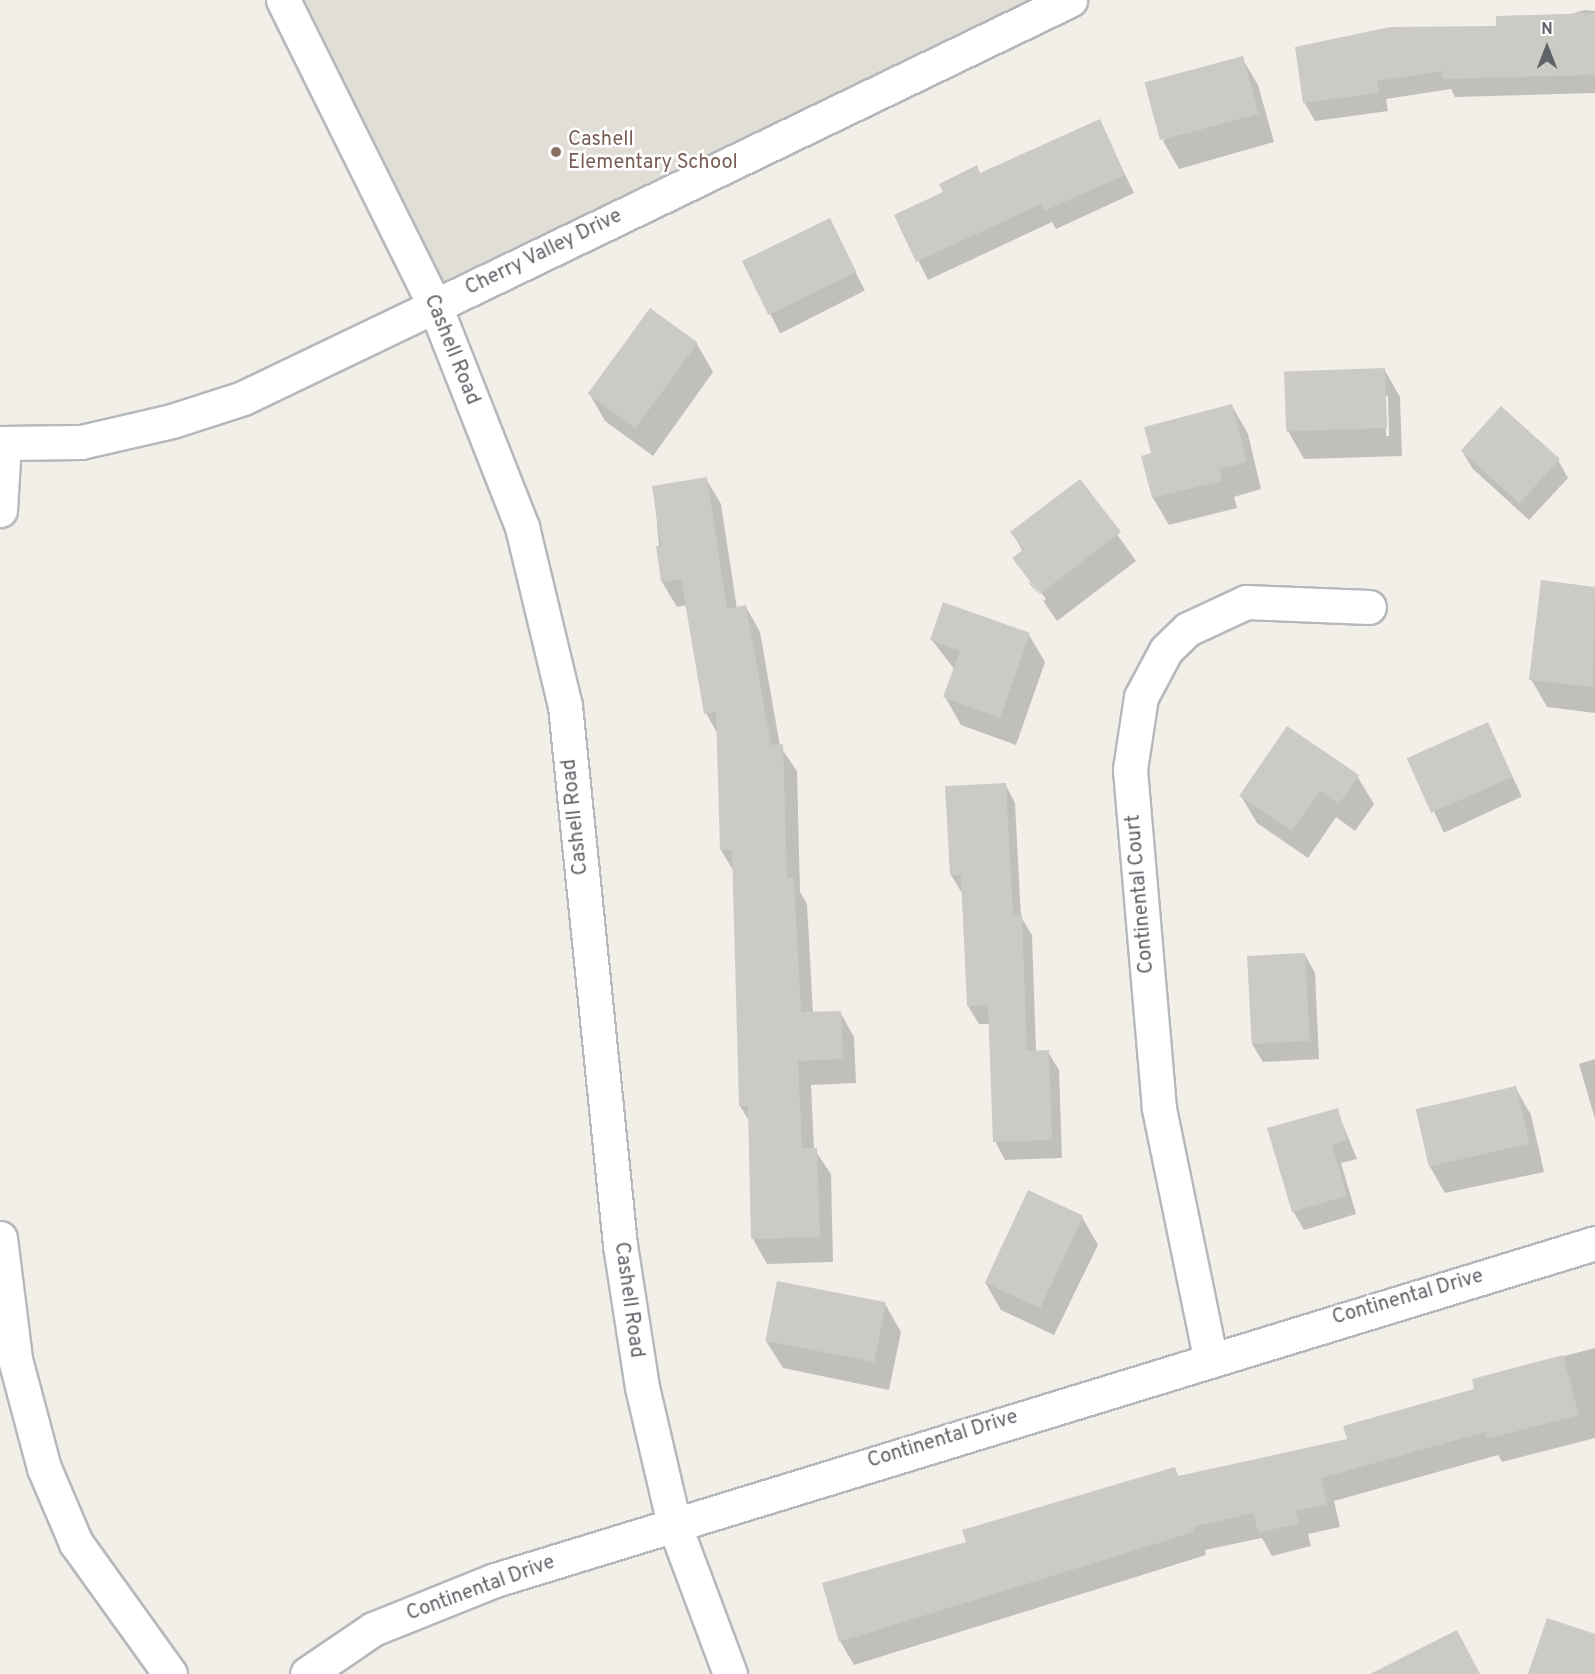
<!DOCTYPE html>
<html>
<head>
<meta charset="utf-8">
<style>
  body { margin:0 }
  #map { position:relative; width:1595px; height:1674px; overflow:hidden; background:#f1efe8; font-family:Overpass,sans-serif }
  div>[style] { position:absolute }
  [style*='--x'] { left:calc(var(--x)*1px); top:calc(var(--y)*1px); width:calc(var(--w)*1px); rotate:calc(var(--a)*1deg) }
  .education>* { inset:0; background:#e1ded6 }
  .shadow>* { inset:0; background:#0003; transform-origin:0 0 }
  .building>* { inset:0; background:#cccac5; transform-origin:0 0 }
  .roads { filter:drop-shadow(2px 0 #b5b8bc) drop-shadow(-2px 0 #b5b8bc) drop-shadow(0 2px #b5b8bc) drop-shadow(0 -2px #b5b8bc) }
  .street>* { height:33px; margin:-16.5px; padding:0 16.5px; transform-origin:16.5px; border-radius:16.5px; background:#fff }
  .secondary>* { height:33px; margin:-16.5px; padding:0 16.5px; transform-origin:16.5px; border-radius:16.5px; background:#fff }
  .dots>* { width:16px; height:16px; translate:-50% -50%; box-sizing:border-box; border:3px solid #fff; border-radius:50% }
  span { translate:-50% -50%; white-space:nowrap; text-align:center; line-height:1.15; -webkit-text-stroke:5px #fff; paint-order:stroke }
  .education-label { font-size:20px; color:#785e54 }
  .left { translate:0 -50%; text-align:left }
  .street-label { font-size:20px; color:#5f6368 }
  .north { position:absolute; left:1517px; top:18px; width:60px; height:60px; -webkit-text-stroke:4px #fff; paint-order:stroke; rotate:0deg; font-size:16px; font-weight:700; line-height:24px; text-align:center; color:#5f6368 }
  .north::after { content:''; display:block; margin:auto; width:21px; height:27px; background:#5f6368; clip-path:polygon(50% 0,100% 100%,50% 72%,0 100%) }
</style>
</head>
<body>
<div id="map">
  <div class="education">
    <div style="clip-path:polygon(283px 0,1070px 0,435px 306px)"></div>
  </div>
  <div class="shadow">
    <div style="clip-path:polygon(1584px 10px,1595px 11px,1595px 93px,1455px 97px,1451px 89px,1386px 99px,1388px 111px,1315px 121px,1304px 102px)"></div>
    <div style="clip-path:polygon(1242px 58px,1258px 85px,1274px 142px,1179px 169px,1163px 141px)"></div>
    <div style="clip-path:polygon(1099px 120px,1134px 193px,1056px 229px,1052px 222px,928px 280px,896px 216px)"></div>
    <div style="left:829px;top:220px;width:79px;height:95px;rotate:63deg"></div>
    <div style="clip-path:polygon(650px 310px,697px 344px,713px 372px,653px 456px,605px 421px,589px 393px)"></div>
    <div style="clip-path:polygon(evenodd,1384px 369px,1400px 397px,1402px 456px,1304px 459px,1288px 431px,1384px 369px,1385px 396px,1388px 396px,1389px 436px,1386px 436px,1385px 396px)"></div>
    <div style="clip-path:polygon(1232px 406px,1248px 434px,1261px 489px,1234px 497px,1237px 508px,1169px 525px,1153px 498px,1153px 454px)"></div>
    <div style="clip-path:polygon(1462px 451px,1558px 460px,1568px 478px,1529px 520px,1473px 469px)"></div>
    <div style="clip-path:polygon(706px 479px,721px 504px,737px 609px,746px 607px,760px 632px,780px 746px,797px 771px,800px 892px,807px 904px,813px 1013px,840px 1012px,854px 1037px,856px 1083px,811px 1085px,814px 1149px,831px 1174px,833px 1262px,767px 1264px,753px 1239px,750px 1122px,740px 1106px,734px 872px,721px 850px,718px 735px,706px 713px,687px 605px,677px 607px,662px 582px,654px 487px)"></div>
    <div style="clip-path:polygon(evenodd,1079px 481px,1136px 561px,1057px 621px,1014px 558px,1023px 552px,1012px 532px,1079px 481px,1029px 583px,1033px 583px,1046px 599px,1044px 601px,1029px 583px)"></div>
    <div style="clip-path:polygon(1542px 582px,1595px 588px,1595px 713px,1547px 707px,1531px 679px)"></div>
    <div style="clip-path:polygon(1029px 635px,1045px 662px,1016px 745px,961px 725px,945px 697px,955px 670px,931px 639px)"></div>
    <div style="left:1488px;top:724px;width:80px;height:86px;rotate:65deg"></div>
    <div style="clip-path:polygon(1357px 776px,1374px 804px,1355px 831px,1336px 817px,1308px 858px,1257px 823px,1241px 796px)"></div>
    <div style="clip-path:polygon(1005px 784px,1015px 803px,1021px 917px,1032px 935px,1036px 1052px,1048px 1052px,1059px 1070px,1062px 1158px,1005px 1160px,995px 1141px,990px 1024px,979px 1024px,968px 1006px,962px 893px,951px 875px)"></div>
    <div style="clip-path:polygon(1305px 955px,1315px 973px,1319px 1059px,1263px 1062px,1252px 1044px)"></div>
    <div style="clip-path:polygon(1595px 1059px,1595px 1119px,1579px 1064px)"></div>
    <div style="clip-path:polygon(1515px 1087px,1531px 1115px,1544px 1172px,1445px 1193px,1429px 1165px,1417px 1109px)"></div>
    <div style="clip-path:polygon(1337px 1110px,1357px 1159px,1341px 1163px,1356px 1214px,1304px 1230px,1293px 1211px)"></div>
    <div style="clip-path:polygon(1082px 1217px,1098px 1245px,1054px 1335px,1001px 1310px,985px 1282px)"></div>
    <div style="clip-path:polygon(885px 1304px,901px 1332px,889px 1390px,783px 1368px,766px 1341px)"></div>
    <div style="clip-path:polygon(1595px 1348px,1595px 1438px,1502px 1462px,1498px 1455px,1334px 1501px,1340px 1527px,1308px 1534px,1311px 1546px,1272px 1556px,1262px 1538px,1205px 1550px,1206px 1555px,854px 1665px,840px 1641px,968px 1543px,1175px 1469px,1179px 1477px,1348px 1440px,1476px 1390px,1473px 1380px)"></div>
  </div>
  <div class="building">
    <div style="clip-path:polygon(1595px 13px,1595px 75px,1443px 79px,1443px 71px,1377px 81px,1379px 93px,1303px 103px,1295px 47px,1390px 27px,1496px 26px,1496px 16px)"></div>
    <div style="left:1243px;top:56px;width:60px;height:102px;rotate:75deg"></div>
    <div style="clip-path:polygon(1100px 119px,1125px 175px,1044px 211px,1041px 204px,916px 262px,894px 215px,943px 192px,939px 184px,977px 165px,980px 173px)"></div>
    <div style="left:830px;top:218px;width:60px;height:98px;rotate:64deg"></div>
    <div style="left:650px;top:308px;width:59px;height:106px;rotate:36deg"></div>
    <div style="left:1385px;top:368px;width:60px;height:101px;rotate:88deg"></div>
    <div style="clip-path:polygon(1232px 404px,1247px 462px,1219px 469px,1222px 481px,1152px 498px,1141px 456px,1151px 453px,1144px 427px)"></div>
    <div style="left:1501px;top:406px;width:79px;height:60px;rotate:42deg"></div>
    <div style="clip-path:polygon(707px 477px,727px 609px,746px 605px,771px 745px,783px 744px,787px 878px,794px 878px,801px 1012px,841px 1011px,843px 1059px,798px 1061px,802px 1148px,817px 1148px,820px 1237px,751px 1239px,748px 1106px,739px 1106px,732px 850px,720px 850px,716px 712px,704px 714px,681px 579px,661px 582px,656px 546px,661px 546px,652px 486px)"></div>
    <div style="clip-path:polygon(1080px 479px,1121px 532px,1040px 594px,1012px 558px,1024px 549px,1010px 532px)"></div>
    <div style="clip-path:polygon(1541px 580px,1595px 587px,1593px 687px,1529px 680px)"></div>
    <div style="clip-path:polygon(943px 602px,1030px 633px,1000px 718px,943px 697px,960px 651px,930px 640px)"></div>
    <div style="left:1488px;top:722px;width:60px;height:89px;rotate:66deg"></div>
    <div style="clip-path:polygon(1287px 726px,1359px 775px,1339px 804px,1320px 791px,1292px 831px,1239px 796px)"></div>
    <div style="clip-path:polygon(1006px 783px,1013px 915px,1022px 915px,1027px 1051px,1049px 1050px,1052px 1140px,993px 1142px,988px 1005px,967px 1006px,961px 875px,950px 875px,945px 786px)"></div>
    <div style="left:1305px;top:953px;width:88px;height:58px;rotate:87deg"></div>
    <div style="left:1516px;top:1086px;width:59px;height:103px;rotate:77deg"></div>
    <div style="clip-path:polygon(1338px 1108px,1347px 1140px,1332px 1145px,1347px 1196px,1292px 1212px,1267px 1128px)"></div>
    <div style="left:1028px;top:1190px;width:61px;height:102px;rotate:25deg"></div>
    <div style="left:777px;top:1281px;width:111px;height:61px;rotate:11deg"></div>
    <div style="clip-path:polygon(1563px 1355px,1579px 1415px,1487px 1439px,1485px 1432px,1321px 1478px,1327px 1504px,1296px 1511px,1299px 1523px,1258px 1533px,1253px 1513px,1193px 1527px,1194px 1532px,839px 1642px,822px 1583px,966px 1542px,962px 1530px,1175px 1467px,1178px 1476px,1347px 1439px,1343px 1426px,1474px 1389px,1472px 1379px)"></div>
    <div style="clip-path:polygon(1547px 1618px,1595px 1634px,1595px 1674px,1528px 1674px)"></div>
    <div style="clip-path:polygon(1457px 1630px,1480px 1674px,1370px 1674px)"></div>
  </div>
  <div class="roads">
    <div class="street">
      <div style="--x:0;--y:443;--w:81;--a:-0.7"></div>
      <div style="--x:81;--y:442;--w:93;--a:-13"></div>
      <div style="--x:172;--y:421;--w:75;--a:-17.9"></div>
      <div style="--x:243;--y:398;--w:213;--a:-25.6"></div>
      <div style="--x:0;--y:510;--w:67;--a:-86.6"></div>
      <div style="--x:0;--y:1238;--w:122;--a:82.9"></div>
      <div style="--x:15;--y:1359;--w:113;--a:75.1"></div>
      <div style="--x:44;--y:1468;--w:82;--a:66.9"></div>
      <div style="--x:76;--y:1543;--w:161;--a:54.3"></div>
      <div style="--x:1210;--y:1357;--w:254;--a:-101.6"></div>
      <div style="--x:1159;--y:1108;--w:340;--a:-94.9"></div>
      <div style="--x:1130;--y:769;--w:73;--a:-81.3"></div>
      <div style="--x:1141;--y:697;--w:53;--a:-62"></div>
      <div style="--x:1166;--y:650;--w:30;--a:-44"></div>
      <div style="--x:1188;--y:629;--w:64;--a:-25"></div>
      <div style="--x:1246;--y:602;--w:123;--a:2.3"></div>
      <div style="--x:307;--y:1674;--w:80;--a:-34.3"></div>
      <div style="--x:373;--y:1629;--w:131;--a:-21.9"></div>
      <div style="--x:495;--y:1580;--w:1150;--a:-17.03"></div>
    </div>
    <div class="secondary">
      <div style="--x:283;--y:0;--w:342;--a:63.6"></div>
      <div style="--x:435;--y:306;--w:238;--a:68.5"></div>
      <div style="--x:522;--y:527;--w:184;--a:76.5"></div>
      <div style="--x:565;--y:706;--w:542;--a:84.17"></div>
      <div style="--x:620;--y:1245;--w:144;--a:81.2"></div>
      <div style="--x:642;--y:1387;--w:141;--a:76.9"></div>
      <div style="--x:674;--y:1524;--w:160;--a:69.5"></div>
      <div style="--x:435;--y:306;--w:705;--a:-25.73"></div>
    </div>
  </div>
  <div class="dots">
    <div style="left:556px;top:152px;background:#8d6e63"></div>
  </div>
  <div class="education-label">
    <span class="left" style="left:568px;top:152px">Cashell<br>Elementary School</span>
  </div>
  <div class="street-label">
    <span style="left:544px;top:253px;rotate:-26deg">Cherry Valley Drive</span>
    <span style="left:451px;top:350px;rotate:68deg">Cashell Road</span>
    <span style="left:576px;top:817px;rotate:-96deg">Cashell Road</span>
    <span style="left:1141px;top:894px;rotate:-95deg">Continental Court</span>
    <span style="left:1408px;top:1298px;rotate:-16deg">Continental Drive</span>
    <span style="left:628px;top:1300px;rotate:82deg">Cashell Road</span>
    <span style="left:943px;top:1440px;rotate:-17deg">Continental Drive</span>
    <span style="left:481px;top:1589px;rotate:-20deg">Continental Drive</span>
  </div>
  <div class="north">N</div>
</div>
</body>
</html>
